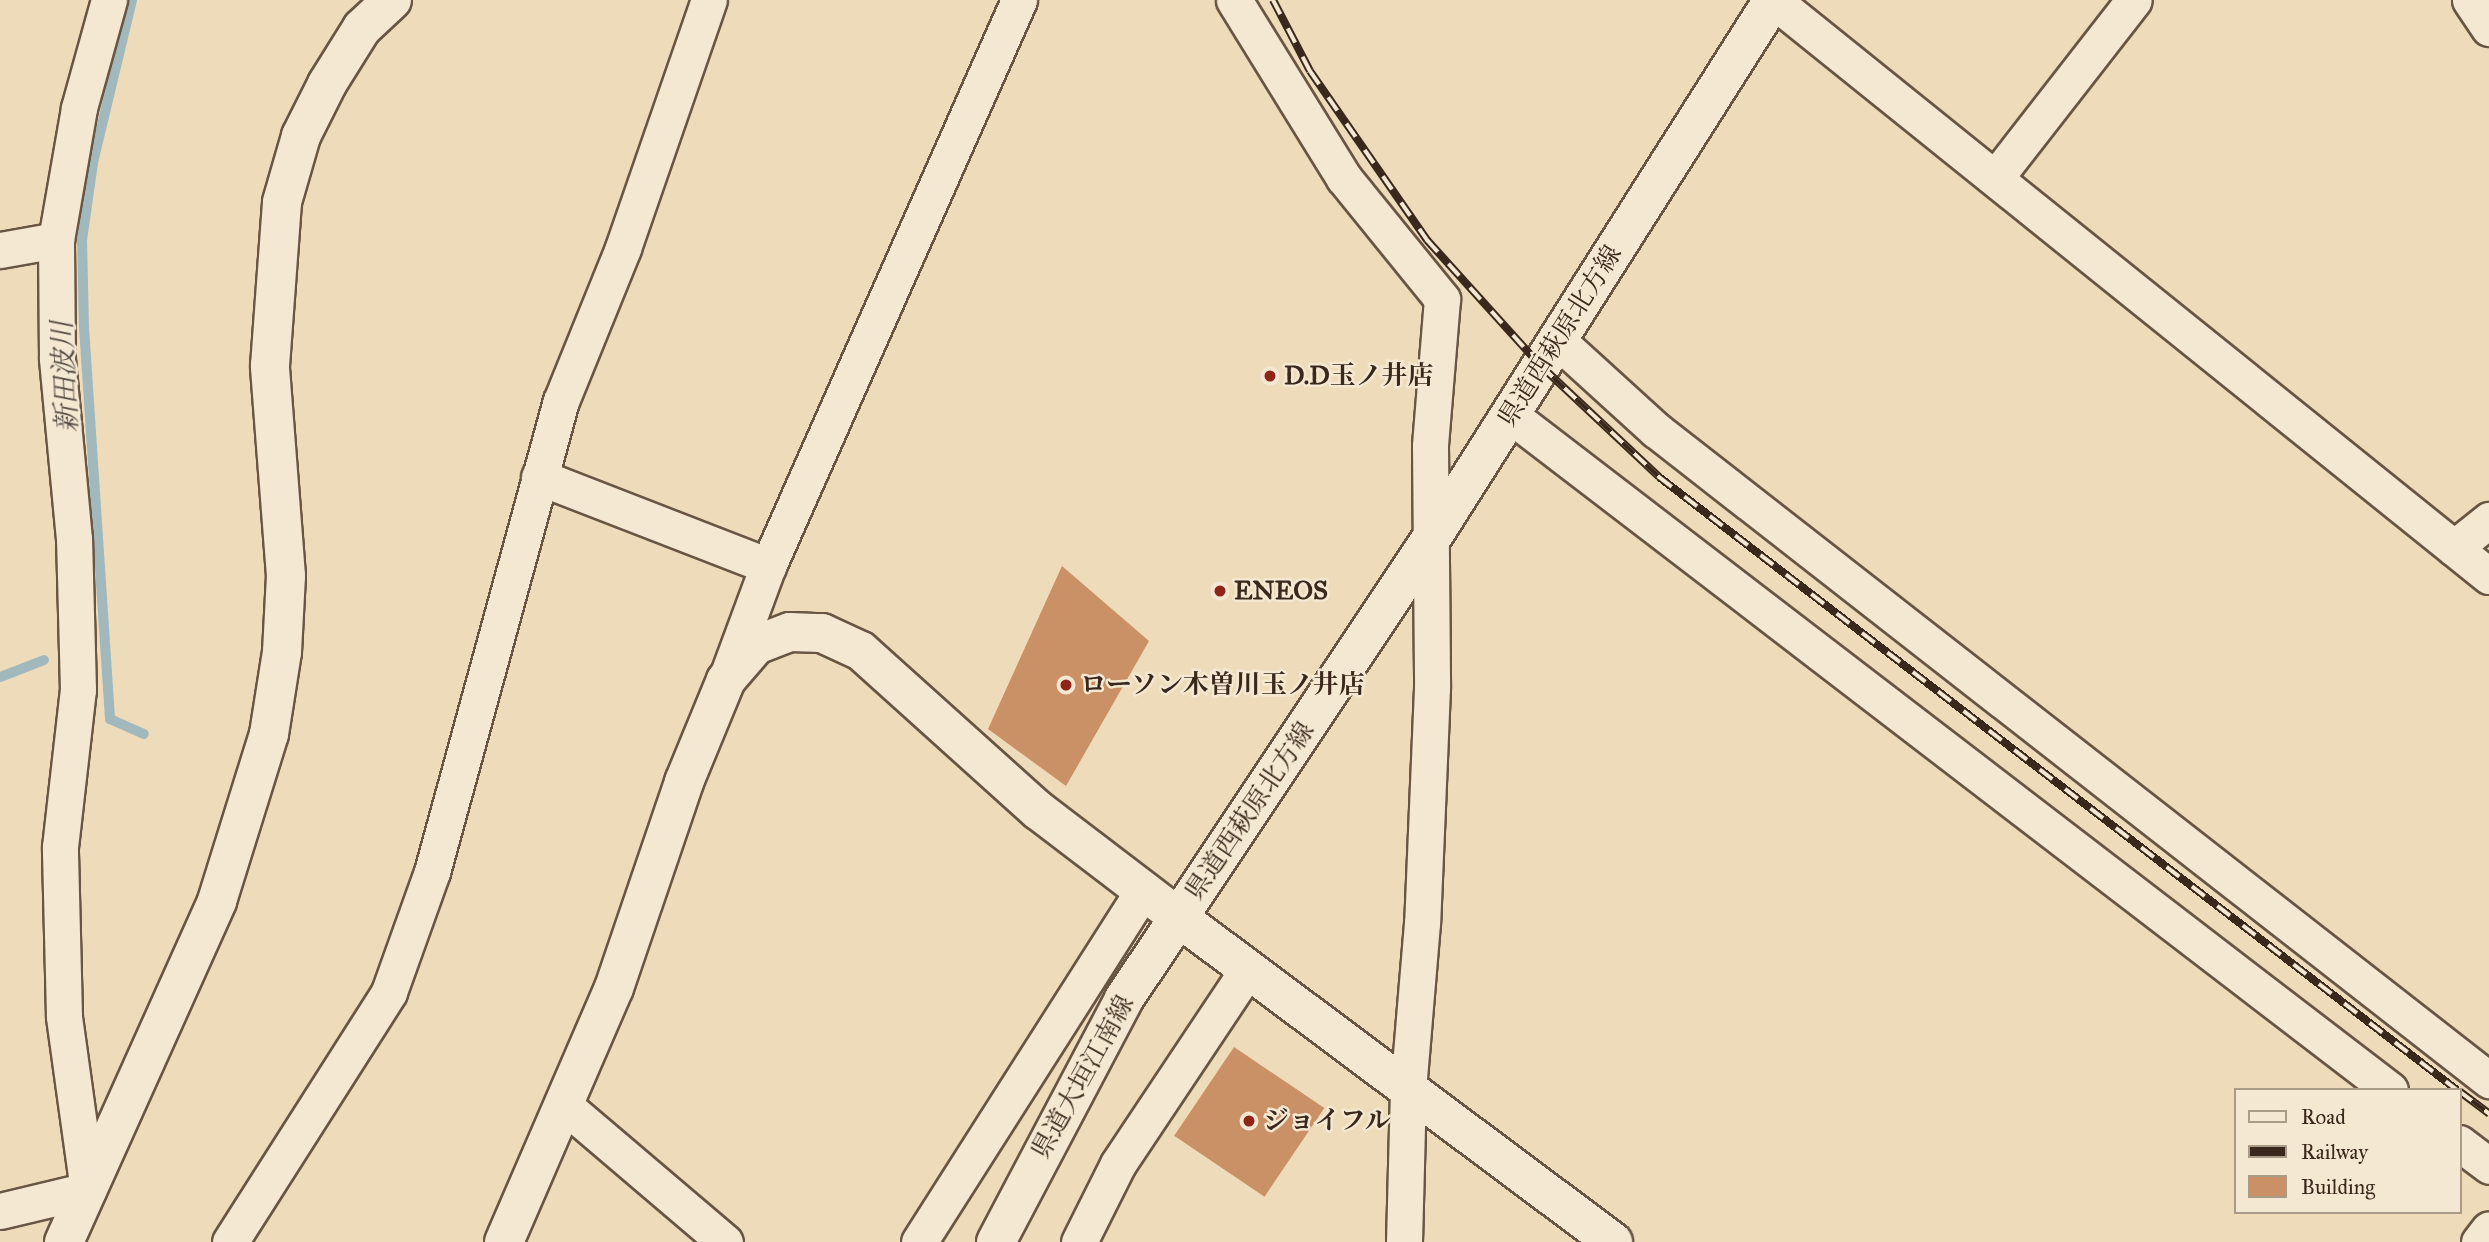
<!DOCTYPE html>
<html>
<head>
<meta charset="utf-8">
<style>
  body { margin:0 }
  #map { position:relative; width:2489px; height:1242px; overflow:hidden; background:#eedbba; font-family:"IM FELL Great Primer","Noto Serif JP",serif }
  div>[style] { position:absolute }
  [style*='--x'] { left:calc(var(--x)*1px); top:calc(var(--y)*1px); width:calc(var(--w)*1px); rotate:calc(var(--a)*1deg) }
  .stream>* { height:10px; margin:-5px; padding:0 5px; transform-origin:5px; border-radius:5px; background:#a1b8bc }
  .building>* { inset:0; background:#cb9166; transform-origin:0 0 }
  .roads { filter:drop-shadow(2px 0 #685544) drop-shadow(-2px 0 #685544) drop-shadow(0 2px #685544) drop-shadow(0 -2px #685544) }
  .minor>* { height:35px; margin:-17.5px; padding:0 17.5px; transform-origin:17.5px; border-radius:17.5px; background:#f4e8d2 }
  .tertiary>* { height:38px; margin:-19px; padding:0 19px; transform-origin:19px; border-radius:19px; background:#f4e8d2 }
  .secondary>* { height:38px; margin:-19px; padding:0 19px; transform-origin:19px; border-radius:19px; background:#f4e8d2 }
  .rail>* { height:8px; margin-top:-4px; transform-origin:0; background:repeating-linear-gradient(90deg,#f4e8d2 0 16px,#3b281c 0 32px); box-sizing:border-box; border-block:2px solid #3b281c }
  .dots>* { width:19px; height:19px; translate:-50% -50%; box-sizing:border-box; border:4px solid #f4e8d2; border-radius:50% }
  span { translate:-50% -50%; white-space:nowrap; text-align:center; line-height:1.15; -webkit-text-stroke:5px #f4e8d2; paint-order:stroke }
  .street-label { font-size:26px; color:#3b281c }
  .poi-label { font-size:26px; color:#3b281c; font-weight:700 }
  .left { translate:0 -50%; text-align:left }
  .water-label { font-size:28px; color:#544c44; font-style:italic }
  .legend { position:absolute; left:2234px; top:1088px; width:228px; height:126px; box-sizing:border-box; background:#f4e8d2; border:2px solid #aa9b89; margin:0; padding:9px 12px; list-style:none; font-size:21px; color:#3b281c }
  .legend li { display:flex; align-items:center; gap:14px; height:35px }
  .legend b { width:35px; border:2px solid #aa9b89 }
</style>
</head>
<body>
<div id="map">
  <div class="stream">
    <div style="--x:132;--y:0;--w:168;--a:103.5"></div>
    <div style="--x:93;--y:163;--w:78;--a:98.1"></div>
    <div style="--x:82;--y:240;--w:87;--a:88.7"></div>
    <div style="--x:84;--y:327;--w:393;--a:86.2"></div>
    <div style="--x:110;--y:719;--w:37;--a:24"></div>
    <div style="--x:0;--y:677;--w:47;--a:-21.1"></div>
  </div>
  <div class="building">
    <div style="clip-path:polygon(1062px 566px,1149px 641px,1066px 786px,988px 729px)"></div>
    <div style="left:1234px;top:1047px;width:109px;height:107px;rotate:34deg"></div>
  </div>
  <div class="roads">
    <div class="minor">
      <div style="--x:1234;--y:0;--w:209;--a:58.3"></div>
      <div style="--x:1344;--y:178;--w:156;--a:51"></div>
      <div style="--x:1442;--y:299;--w:147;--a:94.7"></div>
      <div style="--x:1430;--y:446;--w:242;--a:89.5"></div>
      <div style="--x:1432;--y:688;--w:235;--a:92.4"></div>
      <div style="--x:1422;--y:923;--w:167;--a:94.8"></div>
      <div style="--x:1408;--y:1089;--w:153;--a:91.5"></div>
      <div style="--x:1773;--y:0;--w:919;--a:38.82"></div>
      <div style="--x:2470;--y:0;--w:34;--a:56"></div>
      <div style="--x:1996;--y:177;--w:224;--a:-52.1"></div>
      <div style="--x:0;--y:250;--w:57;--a:-10.1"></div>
      <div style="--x:1557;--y:340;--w:134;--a:42.3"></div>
      <div style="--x:1656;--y:430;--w:1057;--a:37.97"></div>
      <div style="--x:1510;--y:415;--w:1109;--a:37.49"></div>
      <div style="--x:539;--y:477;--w:246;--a:21.2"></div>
      <div style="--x:2454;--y:548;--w:45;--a:-38.7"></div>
      <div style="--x:728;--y:674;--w:115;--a:-69.7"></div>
      <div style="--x:768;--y:566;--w:619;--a:-66.08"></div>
      <div style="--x:565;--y:1106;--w:210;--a:40.4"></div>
      <div style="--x:2459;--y:1143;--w:38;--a:37"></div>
      <div style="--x:0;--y:1211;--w:90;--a:-13.4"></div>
      <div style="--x:88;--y:1190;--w:176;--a:-97.9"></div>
      <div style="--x:64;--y:1016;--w:169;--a:-91.4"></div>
      <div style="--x:60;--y:847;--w:158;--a:-83.5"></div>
      <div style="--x:78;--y:690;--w:151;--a:-91.5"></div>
      <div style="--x:74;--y:539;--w:182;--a:-95.4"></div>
      <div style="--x:57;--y:358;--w:118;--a:-90.5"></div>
      <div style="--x:56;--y:240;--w:134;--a:-80.1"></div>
      <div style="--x:79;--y:108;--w:112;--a:-74.5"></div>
      <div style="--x:230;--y:1242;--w:296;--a:-57.5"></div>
      <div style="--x:389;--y:992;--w:127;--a:-70.3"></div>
      <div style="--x:432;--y:872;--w:488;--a:-74.7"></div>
      <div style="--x:561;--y:401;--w:165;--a:-67.9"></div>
      <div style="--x:623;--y:248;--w:262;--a:-70.9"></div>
      <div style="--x:919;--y:1242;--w:417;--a:-57.5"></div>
      <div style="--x:1079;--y:1242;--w:87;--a:-63.4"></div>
      <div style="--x:1118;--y:1164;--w:234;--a:-56.3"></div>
      <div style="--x:2479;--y:1242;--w:16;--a:-52"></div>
    </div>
    <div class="tertiary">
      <div style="--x:64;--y:1242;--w:374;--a:-65.8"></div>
      <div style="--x:217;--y:901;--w:175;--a:-72.7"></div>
      <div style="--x:269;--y:734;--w:83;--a:-81"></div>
      <div style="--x:282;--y:652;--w:76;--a:-87"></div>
      <div style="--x:286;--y:576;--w:211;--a:-94.4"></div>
      <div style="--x:270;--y:366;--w:164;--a:-85.8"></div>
      <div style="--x:282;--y:202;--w:69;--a:-73.9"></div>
      <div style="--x:301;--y:136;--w:58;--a:-63.4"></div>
      <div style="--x:327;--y:84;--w:66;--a:-58"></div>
      <div style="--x:362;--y:28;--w:41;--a:-43"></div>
      <div style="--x:504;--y:1242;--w:277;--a:-66.6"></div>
      <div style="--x:614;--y:988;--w:218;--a:-71.2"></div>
      <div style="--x:684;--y:782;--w:110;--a:-67.6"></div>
      <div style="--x:726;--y:680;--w:46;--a:-49.4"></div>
      <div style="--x:756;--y:645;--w:36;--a:-21"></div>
      <div style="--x:790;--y:632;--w:32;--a:2"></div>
      <div style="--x:822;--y:633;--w:43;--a:24.8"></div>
      <div style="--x:861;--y:651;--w:239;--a:42"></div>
      <div style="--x:1039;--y:811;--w:175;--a:37.3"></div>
    </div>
    <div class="secondary">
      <div style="--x:1178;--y:917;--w:543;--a:36.76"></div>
      <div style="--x:996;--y:1242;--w:275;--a:-62.2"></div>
      <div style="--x:1124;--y:999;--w:557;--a:-56.28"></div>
      <div style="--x:1433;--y:536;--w:635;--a:-57.61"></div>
    </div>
  </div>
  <div class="rail">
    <div style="--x:1273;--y:0;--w:80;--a:62.5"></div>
    <div style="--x:1310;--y:71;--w:206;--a:55.3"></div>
    <div style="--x:1427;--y:240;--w:170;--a:47.9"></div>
    <div style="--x:1541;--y:366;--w:162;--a:43.2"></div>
    <div style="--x:1659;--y:477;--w:1006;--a:37.53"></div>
    <div style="--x:2459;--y:1091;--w:38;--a:37"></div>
  </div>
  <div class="dots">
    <div style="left:1270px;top:376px;background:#8f2418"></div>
    <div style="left:1220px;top:591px;background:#8f2418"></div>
    <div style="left:1066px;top:685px;background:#8f2418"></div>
    <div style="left:1249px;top:1121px;background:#8f2418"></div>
  </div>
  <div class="street-label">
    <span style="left:1560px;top:336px;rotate:-58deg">県道西萩原北方線</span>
    <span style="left:1250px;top:811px;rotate:-56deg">県道西萩原北方線</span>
    <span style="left:1083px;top:1077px;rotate:-61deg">県道大垣江南線</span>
  </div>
  <div class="poi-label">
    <span class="left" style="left:1284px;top:376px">D.D玉ノ井店</span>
    <span class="left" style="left:1234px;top:591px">ENEOS</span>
    <span class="left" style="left:1080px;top:685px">ローソン木曽川玉ノ井店</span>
    <span class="left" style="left:1263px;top:1121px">ジョイフル</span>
  </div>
  <div class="water-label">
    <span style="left:65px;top:377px;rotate:-93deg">新田波川</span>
  </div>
  <ul class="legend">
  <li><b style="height:9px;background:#f4e8d2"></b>Road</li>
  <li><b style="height:9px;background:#3b281c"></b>Railway</li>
  <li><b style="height:19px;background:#cb9166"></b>Building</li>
  </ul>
</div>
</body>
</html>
